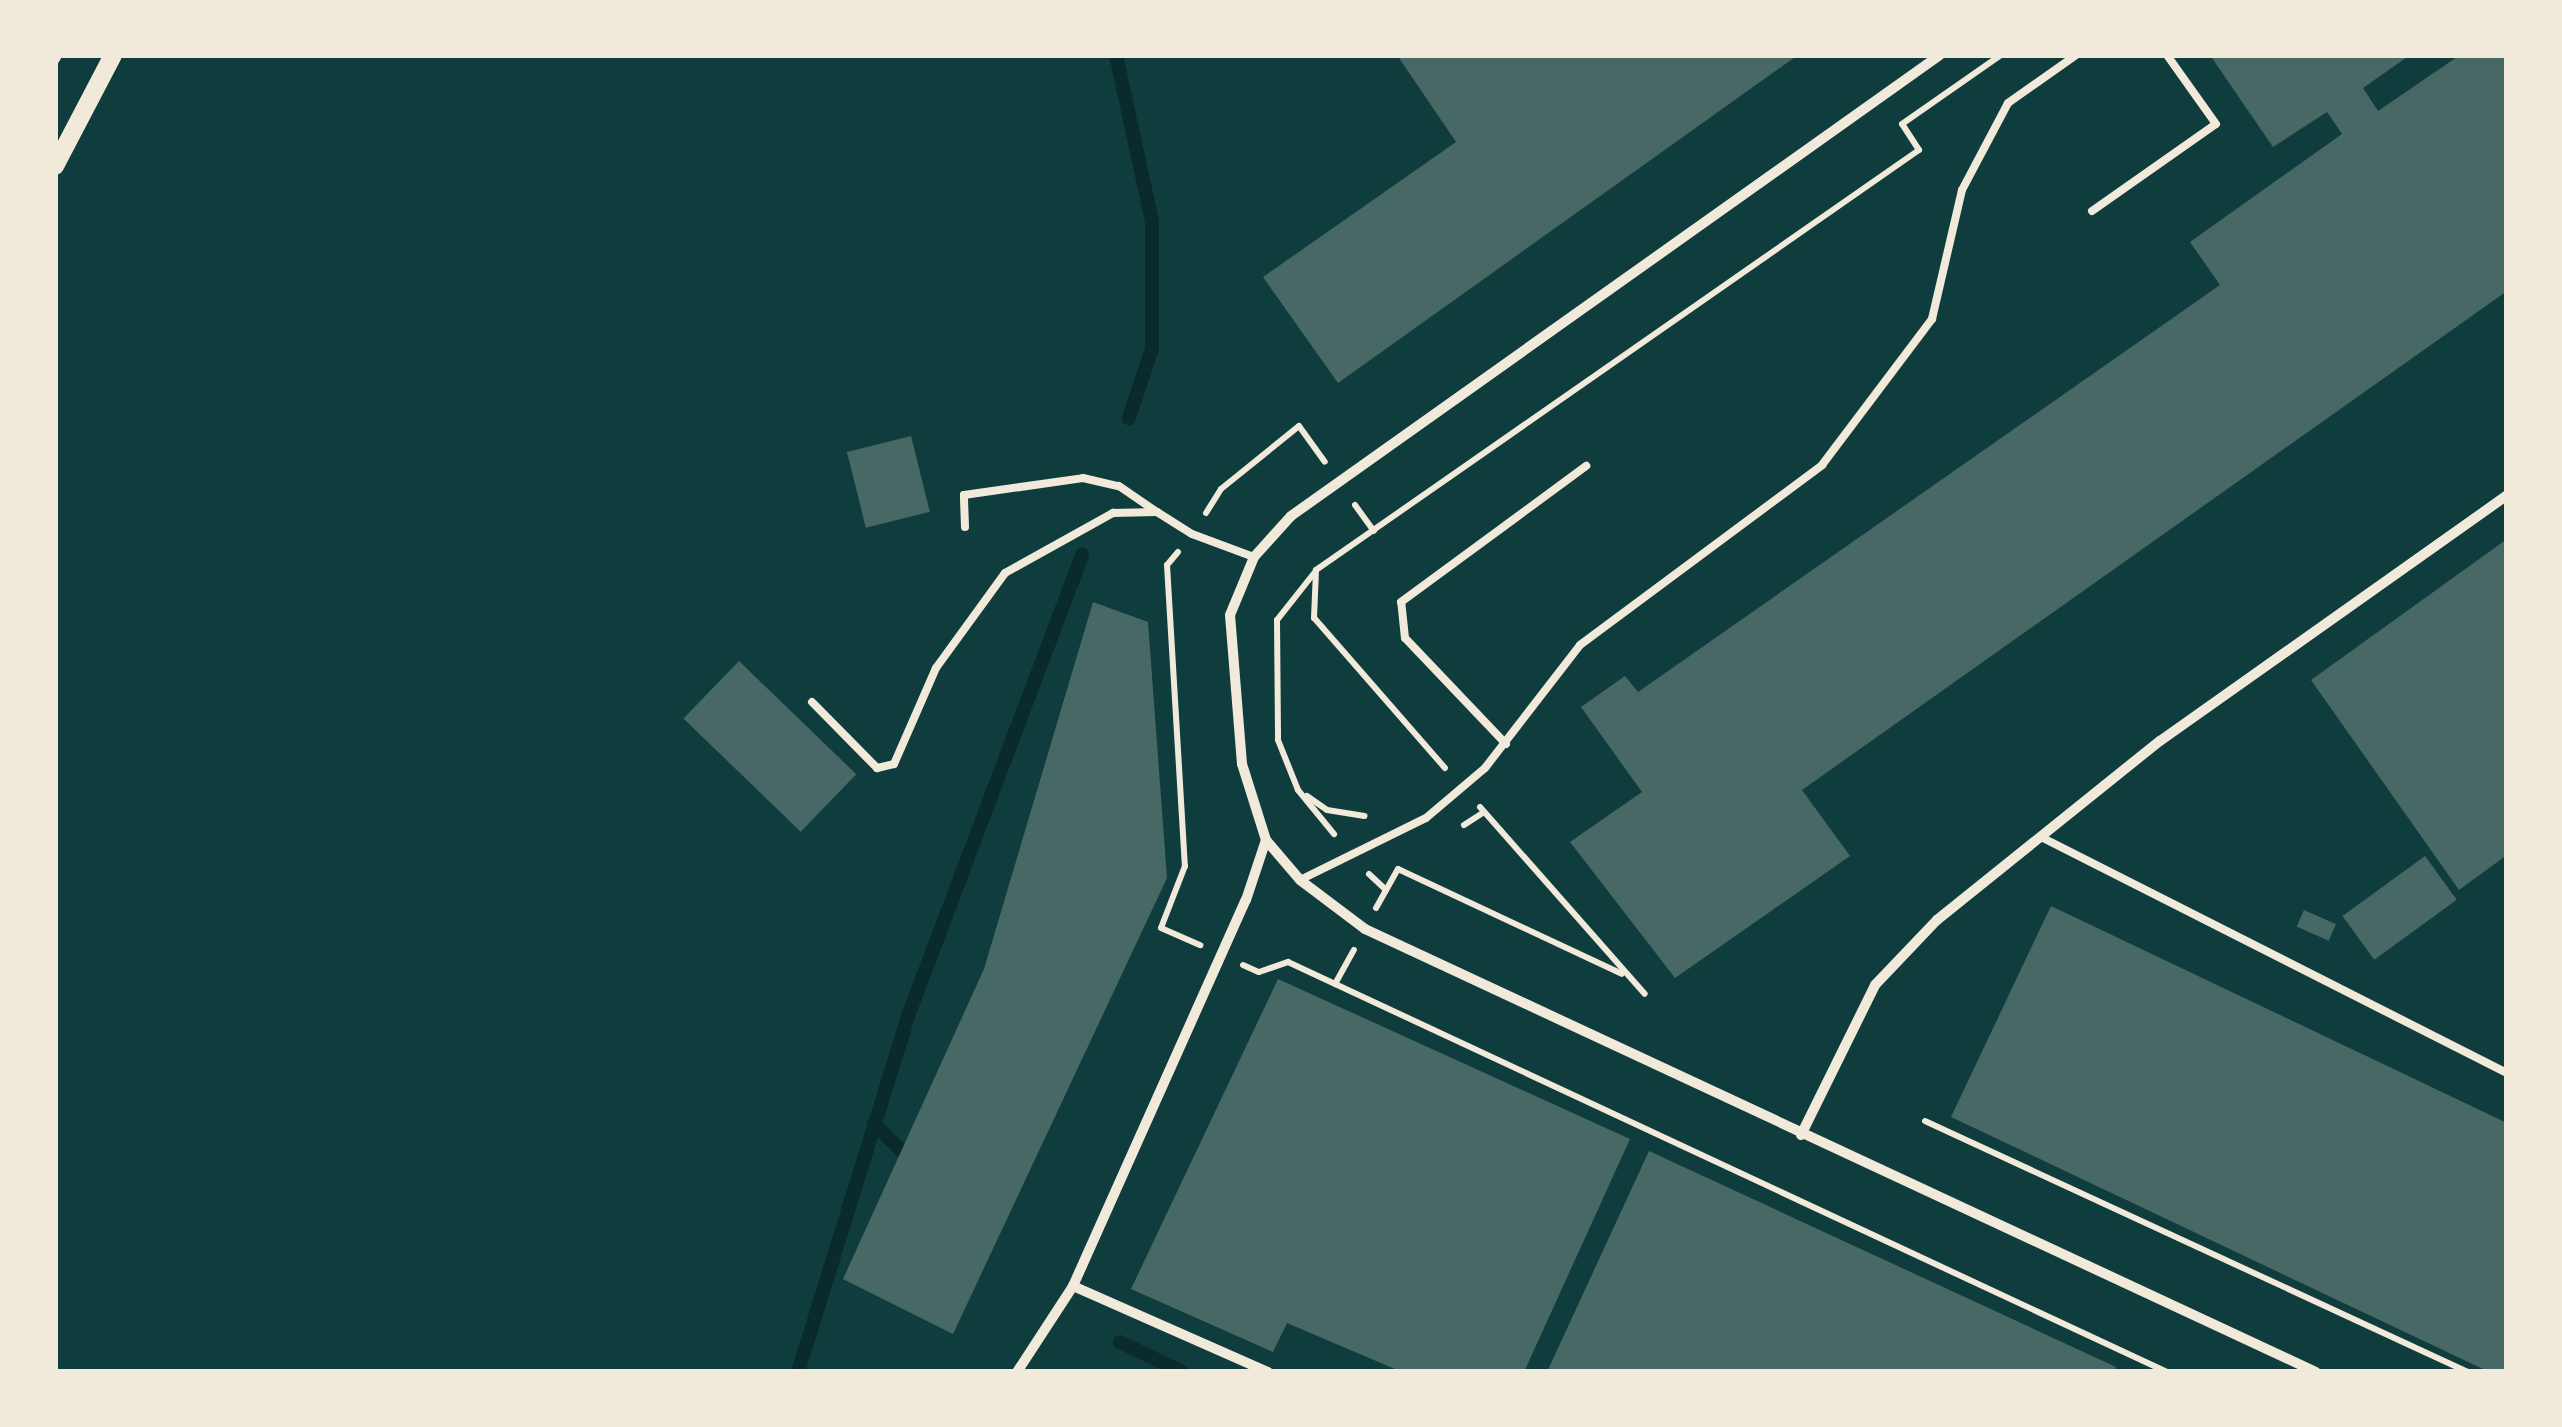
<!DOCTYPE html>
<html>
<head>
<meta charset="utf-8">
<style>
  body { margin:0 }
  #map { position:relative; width:2562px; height:1427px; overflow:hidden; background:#0f3d3e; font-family:"Titillium Web",sans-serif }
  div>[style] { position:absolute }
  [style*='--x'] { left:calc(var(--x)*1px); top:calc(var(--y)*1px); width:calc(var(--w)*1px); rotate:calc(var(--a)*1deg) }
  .stream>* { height:14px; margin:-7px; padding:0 7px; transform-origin:7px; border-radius:7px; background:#0a2a2b }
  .building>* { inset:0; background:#486865; transform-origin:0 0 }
  .path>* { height:6px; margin:-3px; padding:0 3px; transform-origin:3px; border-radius:3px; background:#f1e9da }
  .service>* { height:8px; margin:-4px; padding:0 4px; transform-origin:4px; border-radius:4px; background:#f1e9da }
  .minor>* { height:10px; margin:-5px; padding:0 5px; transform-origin:5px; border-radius:5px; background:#f1e9da }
  .tertiary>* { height:18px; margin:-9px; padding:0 9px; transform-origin:9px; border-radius:9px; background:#f1e9da }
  span { translate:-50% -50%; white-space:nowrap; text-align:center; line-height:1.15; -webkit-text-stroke:9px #f1e9da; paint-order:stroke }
  .frame { position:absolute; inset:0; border:58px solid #f1e9da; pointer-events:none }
</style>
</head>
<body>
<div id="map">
  <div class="stream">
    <div style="--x:1116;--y:55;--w:170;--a:77.8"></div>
    <div style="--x:1152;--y:221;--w:128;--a:90"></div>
    <div style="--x:1152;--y:349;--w:73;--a:108.4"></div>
    <div style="--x:874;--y:1124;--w:37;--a:44"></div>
    <div style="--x:1120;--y:1342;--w:69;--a:25.8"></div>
    <div style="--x:798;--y:1372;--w:373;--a:-72.8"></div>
    <div style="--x:908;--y:1016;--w:493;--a:-69.3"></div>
  </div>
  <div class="building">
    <div style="clip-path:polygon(1397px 55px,1798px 55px,1338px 383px,1263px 277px,1456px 142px)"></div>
    <div style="clip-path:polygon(2210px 55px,2410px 55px,2363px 88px,2378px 111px,2460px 55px,2507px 55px,2507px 291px,1802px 790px,1850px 856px,1675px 978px,1570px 842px,1642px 792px,1581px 707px,1625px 676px,1638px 692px,2220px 285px,2190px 242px,2342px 134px,2327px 112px,2273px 147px)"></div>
    <div style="left:911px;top:436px;width:78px;height:66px;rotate:76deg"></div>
    <div style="clip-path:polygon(2507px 539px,2507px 855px,2459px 890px,2311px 680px)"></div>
    <div style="clip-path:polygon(1093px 602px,1148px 622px,1167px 878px,953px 1334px,843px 1279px,984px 969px)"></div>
    <div style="left:739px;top:661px;width:163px;height:80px;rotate:44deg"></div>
    <div style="left:2425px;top:856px;width:54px;height:102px;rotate:54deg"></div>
    <div style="clip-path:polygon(2051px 906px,2507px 1123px,2507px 1372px,2483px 1369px,1951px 1117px)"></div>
    <div style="left:2304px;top:910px;width:35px;height:18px;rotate:24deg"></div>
    <div style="clip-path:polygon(1278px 979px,1630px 1139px,1524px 1372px,1402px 1372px,1287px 1323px,1273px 1352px,1131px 1289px)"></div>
    <div style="clip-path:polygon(1649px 1151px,2116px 1367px,2114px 1372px,1547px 1372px)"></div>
  </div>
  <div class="path">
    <div style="--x:1355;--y:505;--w:32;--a:54"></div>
    <div style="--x:1206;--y:513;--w:28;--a:-58"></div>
    <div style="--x:1221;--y:489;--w:100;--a:-38.9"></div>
    <div style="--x:1299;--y:426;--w:44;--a:54.2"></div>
    <div style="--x:1178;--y:552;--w:17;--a:130"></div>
    <div style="--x:1167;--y:565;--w:302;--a:86.6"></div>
    <div style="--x:1185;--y:866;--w:66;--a:111.2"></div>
    <div style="--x:1161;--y:928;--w:43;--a:23.6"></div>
    <div style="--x:1315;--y:572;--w:61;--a:128.4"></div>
    <div style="--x:1277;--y:620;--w:120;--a:89.5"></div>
    <div style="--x:1278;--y:740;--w:54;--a:68.2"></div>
    <div style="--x:1298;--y:790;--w:57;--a:50.7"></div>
    <div style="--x:1445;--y:768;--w:199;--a:-131.1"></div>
    <div style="--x:1314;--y:618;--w:48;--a:-87.6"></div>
    <div style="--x:1316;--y:570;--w:735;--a:-34.86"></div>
    <div style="--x:1919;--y:150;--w:31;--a:-123"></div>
    <div style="--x:1902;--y:124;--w:121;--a:-34.9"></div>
    <div style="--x:1307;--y:796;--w:24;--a:35"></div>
    <div style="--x:1327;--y:810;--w:38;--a:9"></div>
    <div style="--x:1480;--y:807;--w:249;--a:48.6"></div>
    <div style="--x:1464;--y:825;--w:24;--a:-33"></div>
    <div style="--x:1369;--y:874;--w:23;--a:43"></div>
    <div style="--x:1376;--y:908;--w:45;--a:-60.6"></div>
    <div style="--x:1398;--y:869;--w:247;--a:25.1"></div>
    <div style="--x:1243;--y:965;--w:17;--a:24"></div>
    <div style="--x:1259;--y:972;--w:31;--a:-19"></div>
    <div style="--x:1288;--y:962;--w:970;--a:25.01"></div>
    <div style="--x:1335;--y:984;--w:39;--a:-61"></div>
    <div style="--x:1925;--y:1121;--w:598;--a:24.81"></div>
  </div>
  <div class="service">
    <div style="--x:2092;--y:211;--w:151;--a:-35.1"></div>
    <div style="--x:2216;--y:124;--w:85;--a:-125.4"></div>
    <div style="--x:965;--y:527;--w:32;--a:-92"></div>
    <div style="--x:964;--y:495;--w:120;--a:-8.1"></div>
    <div style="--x:1083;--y:478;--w:37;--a:13"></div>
    <div style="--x:1119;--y:486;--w:46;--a:34.4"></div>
    <div style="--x:812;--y:702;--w:93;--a:45.4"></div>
    <div style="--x:877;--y:768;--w:17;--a:-13"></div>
    <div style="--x:894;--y:764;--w:105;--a:-66.4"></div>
    <div style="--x:936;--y:668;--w:117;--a:-54"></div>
    <div style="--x:1005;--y:573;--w:124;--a:-29.1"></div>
    <div style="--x:1113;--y:513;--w:44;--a:-1.3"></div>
    <div style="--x:1157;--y:512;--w:41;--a:32.2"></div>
    <div style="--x:1192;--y:534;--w:66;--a:20.4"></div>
    <div style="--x:1506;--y:744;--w:146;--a:-133.6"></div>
    <div style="--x:1405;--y:638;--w:36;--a:-96"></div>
    <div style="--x:1401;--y:602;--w:230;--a:-36.3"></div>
    <div style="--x:2041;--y:837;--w:522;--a:26.86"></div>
    <div style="--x:1300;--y:880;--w:140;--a:-26.2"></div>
    <div style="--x:1426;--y:818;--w:77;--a:-40.3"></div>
    <div style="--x:1485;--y:768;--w:155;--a:-52.3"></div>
    <div style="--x:1580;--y:645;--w:302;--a:-36.6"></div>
    <div style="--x:1822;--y:465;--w:183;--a:-53"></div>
    <div style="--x:1932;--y:319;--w:132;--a:-76.9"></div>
    <div style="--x:1962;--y:190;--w:98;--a:-62.1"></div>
    <div style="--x:2008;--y:103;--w:83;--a:-35.2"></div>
  </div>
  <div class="minor">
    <div style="--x:55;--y:59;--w:4;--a:-63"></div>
    <div style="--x:1266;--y:840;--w:52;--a:49.6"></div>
    <div style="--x:1300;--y:880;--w:81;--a:37"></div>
    <div style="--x:1365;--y:929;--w:1049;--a:24.98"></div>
    <div style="--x:1801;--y:1135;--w:167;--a:-63.7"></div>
    <div style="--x:1875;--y:985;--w:90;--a:-46.4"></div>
    <div style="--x:1937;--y:920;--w:286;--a:-38.8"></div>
    <div style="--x:2160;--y:741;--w:425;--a:-35.3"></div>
    <div style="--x:1073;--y:1286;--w:213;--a:23.8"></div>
    <div style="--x:1017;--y:1372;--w:103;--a:-56.9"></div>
    <div style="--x:1073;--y:1286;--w:423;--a:-65.9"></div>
    <div style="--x:1246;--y:900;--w:63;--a:-71.6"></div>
    <div style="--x:1266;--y:840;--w:80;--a:-107.5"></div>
    <div style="--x:1242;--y:764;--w:149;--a:-94.6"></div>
    <div style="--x:1230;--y:615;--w:63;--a:-67.5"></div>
    <div style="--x:1254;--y:557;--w:55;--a:-47.9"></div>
    <div style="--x:1291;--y:516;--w:796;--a:-35.39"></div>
  </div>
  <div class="tertiary">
    <div style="--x:55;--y:166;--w:125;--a:-62.4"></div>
  </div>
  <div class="frame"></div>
</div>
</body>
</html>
